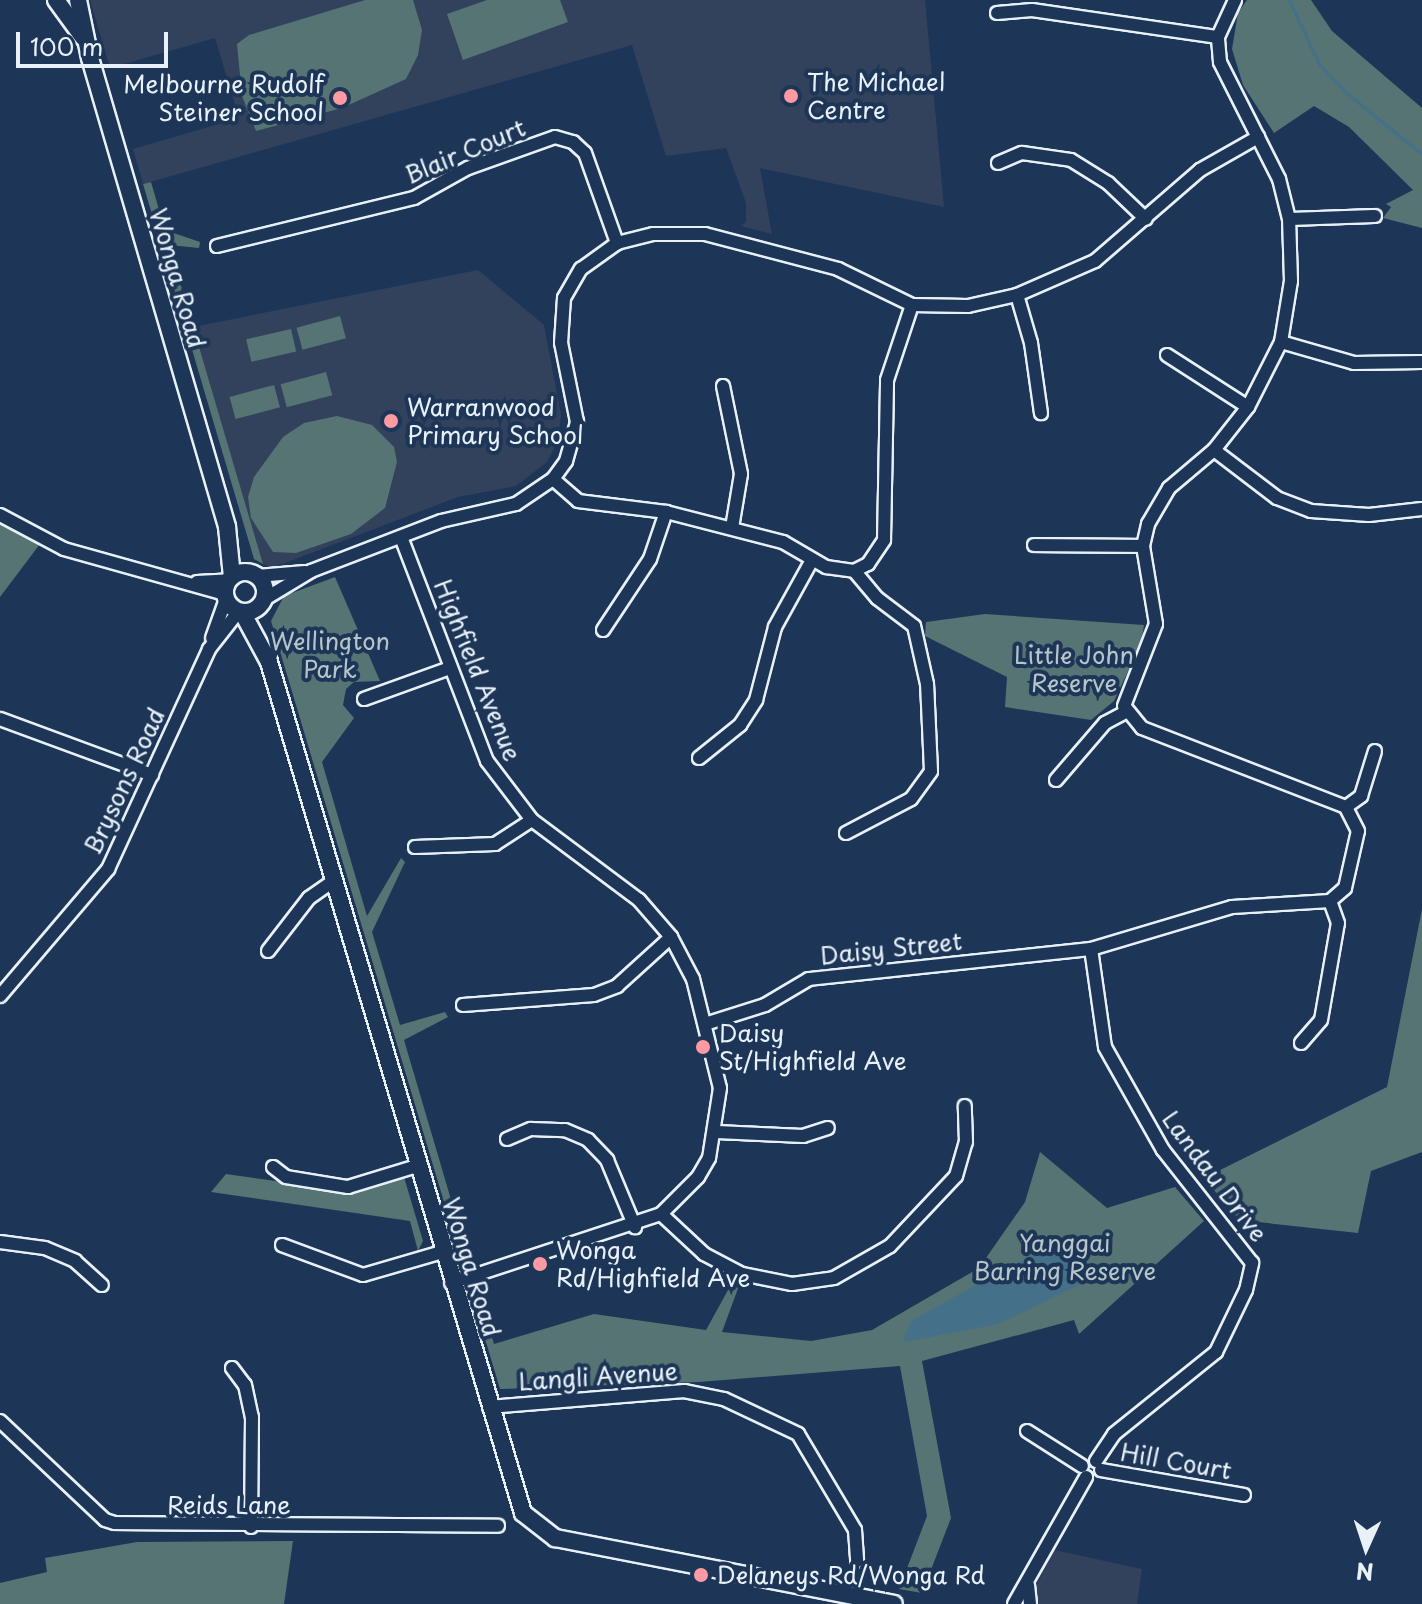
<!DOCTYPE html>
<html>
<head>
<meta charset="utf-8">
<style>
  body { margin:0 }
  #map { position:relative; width:1422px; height:1604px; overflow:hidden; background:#1d3557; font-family:"Playpen Sans",sans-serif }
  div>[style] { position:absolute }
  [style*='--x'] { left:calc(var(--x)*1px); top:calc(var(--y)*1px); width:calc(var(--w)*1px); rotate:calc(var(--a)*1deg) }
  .built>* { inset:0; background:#32425d }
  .green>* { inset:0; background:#557473; transform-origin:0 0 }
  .water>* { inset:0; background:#44708a }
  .stream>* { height:3px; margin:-1.5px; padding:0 1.5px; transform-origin:1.5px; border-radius:1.5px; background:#44708a }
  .roads { filter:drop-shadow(2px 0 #e8f1f8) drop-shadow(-2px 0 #e8f1f8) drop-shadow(0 2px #e8f1f8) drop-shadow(0 -2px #e8f1f8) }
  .minor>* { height:12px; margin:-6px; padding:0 6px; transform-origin:6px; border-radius:6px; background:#1d3557 }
  .major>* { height:16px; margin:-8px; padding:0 8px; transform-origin:8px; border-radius:8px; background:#1d3557 }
  .major>.ring { margin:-8px; padding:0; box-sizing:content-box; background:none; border:16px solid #1d3557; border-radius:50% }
  .dots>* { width:22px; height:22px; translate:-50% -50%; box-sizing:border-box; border:4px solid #1d3557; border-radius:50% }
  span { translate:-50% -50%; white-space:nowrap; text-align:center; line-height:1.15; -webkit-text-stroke:8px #1d3557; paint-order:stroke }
  .poi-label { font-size:24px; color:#e8f1f8 }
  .left { translate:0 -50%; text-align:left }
  .right { translate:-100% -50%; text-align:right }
  .street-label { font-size:24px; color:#e8f1f8 }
  .park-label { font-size:24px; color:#b5c5c9 }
  .north { position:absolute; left:1326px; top:1508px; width:80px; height:80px; -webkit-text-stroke:6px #1d3557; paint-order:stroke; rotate:183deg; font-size:22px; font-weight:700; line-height:32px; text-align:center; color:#e8f1f8 }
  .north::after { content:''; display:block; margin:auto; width:28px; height:36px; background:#e8f1f8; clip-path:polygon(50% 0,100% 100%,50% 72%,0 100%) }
  .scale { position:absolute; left:16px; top:32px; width:152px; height:36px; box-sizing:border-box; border:4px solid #e8f1f8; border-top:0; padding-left:10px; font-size:24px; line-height:28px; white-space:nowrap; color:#e8f1f8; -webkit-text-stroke:6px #1d3557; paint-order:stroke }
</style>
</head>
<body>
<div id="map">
  <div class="built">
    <div style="clip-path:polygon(90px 0,925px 0,944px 207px,760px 168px,772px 234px,741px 226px,746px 222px,746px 203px,726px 148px,666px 156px,632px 45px,143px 184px,133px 149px,239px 118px,215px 38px,110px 68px)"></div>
    <div style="clip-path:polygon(478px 270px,544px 325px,561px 415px,558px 441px,547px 462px,516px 486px,458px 497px,272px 568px,263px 564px,193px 327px)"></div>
    <div style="clip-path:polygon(1054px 1550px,1142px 1569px,1137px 1604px,1038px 1604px,1033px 1592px)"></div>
  </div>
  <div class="green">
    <div style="clip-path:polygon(365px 0,413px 0,422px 30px,418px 55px,406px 79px,342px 108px,256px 131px,242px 96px,237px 44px,249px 35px)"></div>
    <div style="clip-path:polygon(487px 0,560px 0,568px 22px,463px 60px,447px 14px)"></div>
    <div style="clip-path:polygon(1247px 0,1311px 0,1332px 31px,1422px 108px,1422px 228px,1383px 218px,1391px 207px,1386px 204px,1413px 190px,1349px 127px,1314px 106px,1274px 133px,1243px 85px,1232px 49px,1238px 13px)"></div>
    <div style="clip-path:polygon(151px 182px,165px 230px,200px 242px,199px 248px,169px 245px,263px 564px,254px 559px,143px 184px)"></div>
    <div style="left:340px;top:316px;width:23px;height:45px;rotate:75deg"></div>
    <div style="left:291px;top:329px;width:23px;height:46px;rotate:77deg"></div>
    <div style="left:326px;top:372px;width:24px;height:47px;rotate:75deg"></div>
    <div style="left:274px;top:385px;width:23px;height:46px;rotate:75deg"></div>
    <div style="clip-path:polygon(337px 416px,372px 425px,394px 447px,397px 462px,385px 508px,351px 534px,296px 553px,273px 552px,251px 518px,248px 497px,254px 477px,283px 437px,304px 423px)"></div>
    <div style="clip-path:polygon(0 516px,43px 540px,0 597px)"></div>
    <div style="clip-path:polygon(335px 577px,380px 681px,354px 682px,346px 689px,343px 705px,354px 718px,322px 762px,367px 916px,401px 858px,405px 862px,372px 932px,400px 1025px,445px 1012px,448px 1017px,404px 1040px,470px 1264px,461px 1259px,271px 621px,284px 596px)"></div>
    <div style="clip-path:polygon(985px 614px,1144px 625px,1141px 644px,1114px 701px,1091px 720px,1005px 707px,1007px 677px,925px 636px,926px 622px)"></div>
    <div style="clip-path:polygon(1422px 909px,1422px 1152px,1371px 1171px,1358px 1233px,1239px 1220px,1204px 1178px,1387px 1087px)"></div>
    <div style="clip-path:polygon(1040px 1152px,1107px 1208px,1175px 1187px,1204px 1221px,1079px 1334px,1074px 1320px,922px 1361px,951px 1518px,922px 1593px,899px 1589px,927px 1516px,900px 1366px,699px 1382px,500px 1389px,472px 1295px,476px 1286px,494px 1344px,594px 1314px,706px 1330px,733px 1281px,740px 1283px,722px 1332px,811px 1341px,872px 1330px,979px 1268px,1025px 1202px)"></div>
    <div style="clip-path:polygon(226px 1174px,352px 1192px,404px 1177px,423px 1241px,418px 1251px,410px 1221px,211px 1192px)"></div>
    <div style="clip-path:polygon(293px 1541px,284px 1604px,0 1604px,0 1583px,47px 1572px,45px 1558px,137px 1542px)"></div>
  </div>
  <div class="water">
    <div style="clip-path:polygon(1062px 1238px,1079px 1285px,998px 1324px,903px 1342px,911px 1321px)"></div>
  </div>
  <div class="stream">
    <div style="--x:1289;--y:0;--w:71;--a:64.9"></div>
    <div style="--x:1319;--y:64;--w:37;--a:47"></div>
    <div style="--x:1344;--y:91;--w:100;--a:38.9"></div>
  </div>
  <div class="roads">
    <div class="minor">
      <div style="--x:997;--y:13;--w:35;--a:-5"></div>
      <div style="--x:1032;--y:10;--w:188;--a:8.3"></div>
      <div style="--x:998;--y:163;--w:26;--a:-23"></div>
      <div style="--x:1022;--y:153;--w:49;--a:8.1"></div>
      <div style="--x:1071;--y:160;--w:44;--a:31.9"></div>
      <div style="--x:1108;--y:183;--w:52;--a:43.5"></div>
      <div style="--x:1289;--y:219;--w:86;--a:-2"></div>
      <div style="--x:217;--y:246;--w:203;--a:-13.7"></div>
      <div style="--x:414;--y:198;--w:62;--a:-29.1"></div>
      <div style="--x:468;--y:168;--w:92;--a:-19.6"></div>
      <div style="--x:555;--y:137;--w:19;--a:16"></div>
      <div style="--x:573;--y:142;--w:16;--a:43"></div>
      <div style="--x:585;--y:153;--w:96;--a:70.4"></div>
      <div style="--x:1017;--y:295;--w:50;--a:73.7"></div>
      <div style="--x:1031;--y:343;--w:71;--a:81.9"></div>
      <div style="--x:1281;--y:342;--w:76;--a:16"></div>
      <div style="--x:1354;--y:363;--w:68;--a:-0.8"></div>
      <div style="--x:1167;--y:355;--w:96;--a:32.7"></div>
      <div style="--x:723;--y:386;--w:90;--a:78.4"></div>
      <div style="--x:741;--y:474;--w:55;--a:99.5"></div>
      <div style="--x:1214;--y:450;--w:79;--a:37.3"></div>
      <div style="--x:1277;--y:498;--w:36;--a:21"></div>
      <div style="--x:1311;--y:511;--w:58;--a:3.9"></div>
      <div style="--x:1369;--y:515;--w:53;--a:-6.5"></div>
      <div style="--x:553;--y:479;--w:33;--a:41"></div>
      <div style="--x:578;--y:501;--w:89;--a:7.1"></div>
      <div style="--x:666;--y:512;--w:121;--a:14.4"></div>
      <div style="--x:783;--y:542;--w:50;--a:30.2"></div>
      <div style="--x:826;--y:567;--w:28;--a:8"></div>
      <div style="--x:854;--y:571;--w:16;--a:-27"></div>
      <div style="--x:868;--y:564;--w:29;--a:-56"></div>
      <div style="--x:884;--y:540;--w:160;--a:-88.9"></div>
      <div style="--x:887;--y:380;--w:79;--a:-71.6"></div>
      <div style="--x:0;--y:515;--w:72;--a:28"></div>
      <div style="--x:64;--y:549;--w:167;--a:15.6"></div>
      <div style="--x:401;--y:537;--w:240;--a:69"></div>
      <div style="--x:487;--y:761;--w:74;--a:52.7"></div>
      <div style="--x:532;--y:820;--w:134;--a:36.8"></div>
      <div style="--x:639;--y:900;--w:49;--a:49.1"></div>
      <div style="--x:671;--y:937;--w:47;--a:62.4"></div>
      <div style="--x:693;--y:979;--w:112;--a:76.1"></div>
      <div style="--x:720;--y:1088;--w:71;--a:98.9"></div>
      <div style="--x:709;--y:1158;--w:22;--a:120"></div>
      <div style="--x:698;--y:1177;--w:52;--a:135"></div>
      <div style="--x:661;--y:1214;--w:221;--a:161.8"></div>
      <div style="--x:1034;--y:545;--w:109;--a:0.5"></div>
      <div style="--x:257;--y:576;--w:48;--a:-4.8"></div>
      <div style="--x:197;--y:582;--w:33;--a:-3"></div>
      <div style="--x:263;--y:600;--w:56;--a:-31.1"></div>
      <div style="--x:311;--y:571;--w:139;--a:-21"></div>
      <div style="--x:441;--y:521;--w:77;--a:-12.8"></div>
      <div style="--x:516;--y:504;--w:45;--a:-34"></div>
      <div style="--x:553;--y:479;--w:22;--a:-54"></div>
      <div style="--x:566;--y:461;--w:41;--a:-74.2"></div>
      <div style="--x:577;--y:422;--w:81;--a:-101.4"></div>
      <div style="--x:561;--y:343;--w:45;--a:-86.2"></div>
      <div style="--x:564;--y:298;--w:34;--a:-60"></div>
      <div style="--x:581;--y:269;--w:44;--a:-35.8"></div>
      <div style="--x:617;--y:243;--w:37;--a:-14"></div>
      <div style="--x:653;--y:234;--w:52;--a:0"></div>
      <div style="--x:705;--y:234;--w:138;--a:14.7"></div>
      <div style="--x:838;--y:269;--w:82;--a:25.9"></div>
      <div style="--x:912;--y:305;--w:56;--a:1"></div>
      <div style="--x:968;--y:306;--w:50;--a:-12.7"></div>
      <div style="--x:1017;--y:295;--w:85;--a:-23.6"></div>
      <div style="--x:1095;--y:261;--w:139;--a:-40.9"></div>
      <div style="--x:1200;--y:170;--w:67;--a:-29.6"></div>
      <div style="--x:603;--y:630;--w:85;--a:-56.5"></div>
      <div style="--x:650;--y:559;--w:50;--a:-71.2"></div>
      <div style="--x:212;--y:638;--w:41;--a:-70.3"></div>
      <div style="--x:364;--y:699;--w:91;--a:-19.8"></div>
      <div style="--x:0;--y:719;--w:162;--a:20.2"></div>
      <div style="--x:699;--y:758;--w:53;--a:-38.8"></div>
      <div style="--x:740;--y:725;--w:30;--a:-57"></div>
      <div style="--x:756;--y:700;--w:75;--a:-75.4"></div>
      <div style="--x:775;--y:627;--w:77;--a:-61.1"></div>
      <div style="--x:1056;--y:780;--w:75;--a:-49.3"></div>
      <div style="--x:1105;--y:723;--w:24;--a:-28"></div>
      <div style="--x:1346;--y:807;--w:19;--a:-36"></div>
      <div style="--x:1361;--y:796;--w:47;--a:-72.7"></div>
      <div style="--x:846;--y:833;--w:73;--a:-27.6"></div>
      <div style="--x:911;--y:799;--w:34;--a:-54"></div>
      <div style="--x:931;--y:771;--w:87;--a:-92.6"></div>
      <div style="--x:927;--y:684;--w:59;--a:-102.6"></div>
      <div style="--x:914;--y:626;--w:46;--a:-142.9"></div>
      <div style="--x:877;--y:598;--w:35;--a:-130"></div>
      <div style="--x:415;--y:847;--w:80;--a:-2.1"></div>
      <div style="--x:495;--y:844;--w:44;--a:-33"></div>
      <div style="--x:268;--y:951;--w:67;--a:-52.3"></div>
      <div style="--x:309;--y:898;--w:29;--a:-35"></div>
      <div style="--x:0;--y:996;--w:167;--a:-49.6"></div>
      <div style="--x:108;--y:869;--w:242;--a:-65.3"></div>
      <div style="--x:209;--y:649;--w:48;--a:-51.7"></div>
      <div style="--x:463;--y:1005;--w:131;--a:-4.4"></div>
      <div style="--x:594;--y:995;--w:25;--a:-21"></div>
      <div style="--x:617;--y:986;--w:73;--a:-42.2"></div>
      <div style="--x:705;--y:1024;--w:63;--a:-17.6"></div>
      <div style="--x:765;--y:1005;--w:51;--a:-30.6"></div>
      <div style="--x:809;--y:979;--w:284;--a:-6.1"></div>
      <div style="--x:1301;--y:1043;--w:30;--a:-49"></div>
      <div style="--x:1321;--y:1020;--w:98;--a:-80.1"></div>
      <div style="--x:1338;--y:923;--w:23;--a:-110"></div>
      <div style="--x:717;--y:1132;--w:86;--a:2.7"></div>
      <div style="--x:803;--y:1136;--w:26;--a:-18"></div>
      <div style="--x:507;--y:1139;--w:26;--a:-23"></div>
      <div style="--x:531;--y:1129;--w:34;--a:2"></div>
      <div style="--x:565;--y:1130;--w:25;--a:23"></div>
      <div style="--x:588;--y:1140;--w:28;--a:46"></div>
      <div style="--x:607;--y:1160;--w:73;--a:67.3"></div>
      <div style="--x:273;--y:1167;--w:16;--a:38"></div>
      <div style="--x:286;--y:1177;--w:63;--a:9.2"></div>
      <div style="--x:348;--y:1187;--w:72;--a:-16.9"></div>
      <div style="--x:661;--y:1214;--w:59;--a:42.9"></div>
      <div style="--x:704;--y:1254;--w:43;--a:27.8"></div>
      <div style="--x:742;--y:1274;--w:51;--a:11.3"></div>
      <div style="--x:792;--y:1284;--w:42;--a:-8.1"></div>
      <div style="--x:834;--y:1278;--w:64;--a:-29.7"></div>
      <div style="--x:890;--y:1246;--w:96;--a:-46.7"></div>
      <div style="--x:956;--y:1176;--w:35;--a:-74"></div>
      <div style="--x:966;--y:1142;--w:36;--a:-92"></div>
      <div style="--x:0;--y:1242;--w:45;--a:7.6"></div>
      <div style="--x:45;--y:1248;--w:33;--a:23"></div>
      <div style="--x:75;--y:1261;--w:36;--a:42"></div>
      <div style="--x:282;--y:1245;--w:86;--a:20.3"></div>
      <div style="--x:363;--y:1275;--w:82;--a:-16.2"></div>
      <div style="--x:232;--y:1368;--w:21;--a:53"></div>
      <div style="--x:245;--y:1385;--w:33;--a:78"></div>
      <div style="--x:252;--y:1417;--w:110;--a:90.5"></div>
      <div style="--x:489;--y:1407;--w:196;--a:-4.7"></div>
      <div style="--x:684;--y:1391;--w:41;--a:11.3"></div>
      <div style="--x:724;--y:1399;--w:82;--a:25.3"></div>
      <div style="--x:798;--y:1434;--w:112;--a:59.3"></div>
      <div style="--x:855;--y:1530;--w:31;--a:86"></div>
      <div style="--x:0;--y:1421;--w:144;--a:43.3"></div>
      <div style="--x:105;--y:1520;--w:10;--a:17"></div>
      <div style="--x:115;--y:1523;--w:383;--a:0.4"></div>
      <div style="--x:1027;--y:1431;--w:65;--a:32.5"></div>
      <div style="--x:1096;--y:1461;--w:32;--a:-56"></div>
      <div style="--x:1114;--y:1434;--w:131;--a:-38.8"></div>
      <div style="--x:1216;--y:1352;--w:69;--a:-64.2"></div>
      <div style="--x:1246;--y:1290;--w:28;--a:-77"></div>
      <div style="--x:1252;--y:1263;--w:144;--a:-128.2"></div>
      <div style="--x:1163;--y:1150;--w:118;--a:-119.4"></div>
      <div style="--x:1105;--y:1047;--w:99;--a:-98.1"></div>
      <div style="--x:1091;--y:949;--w:147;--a:-16.6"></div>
      <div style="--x:1232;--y:907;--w:98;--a:-3.5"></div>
      <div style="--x:1330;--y:901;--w:20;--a:-41"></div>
      <div style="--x:1345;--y:888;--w:58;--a:-77.2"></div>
      <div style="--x:1358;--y:831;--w:27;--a:-117"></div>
      <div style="--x:1346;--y:807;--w:219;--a:-158.8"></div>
      <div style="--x:1142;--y:728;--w:28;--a:-129"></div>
      <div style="--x:1124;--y:706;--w:88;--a:-68.7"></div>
      <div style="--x:1156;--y:624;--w:79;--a:-99.5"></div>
      <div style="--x:1143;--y:546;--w:23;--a:-77"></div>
      <div style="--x:1148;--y:524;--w:42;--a:-59.7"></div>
      <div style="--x:1169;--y:488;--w:59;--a:-40.2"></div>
      <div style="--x:1214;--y:450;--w:55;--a:-51.7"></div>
      <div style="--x:1248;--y:407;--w:73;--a:-63.1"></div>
      <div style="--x:1281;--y:342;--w:62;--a:-80.7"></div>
      <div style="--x:1291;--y:281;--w:62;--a:-91.8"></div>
      <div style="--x:1289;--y:219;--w:41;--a:-104"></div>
      <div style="--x:1279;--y:179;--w:131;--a:-116.8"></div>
      <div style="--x:1220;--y:62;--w:25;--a:-95"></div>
      <div style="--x:1218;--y:37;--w:41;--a:-65.3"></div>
      <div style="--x:1101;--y:1470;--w:145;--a:9.9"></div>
      <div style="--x:1028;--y:1585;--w:19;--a:84"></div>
      <div style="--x:1014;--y:1604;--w:146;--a:-60.4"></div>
    </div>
    <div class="major">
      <div style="--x:56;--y:0;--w:46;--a:53.9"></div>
      <div style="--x:78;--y:0;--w:59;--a:78.3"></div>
      <div style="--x:90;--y:58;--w:489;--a:73.7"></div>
      <div style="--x:227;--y:527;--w:50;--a:84.3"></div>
      <div class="ring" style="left:225px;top:572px;width:24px;height:24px"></div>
      <div style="--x:242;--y:612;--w:57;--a:61.6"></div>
      <div style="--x:269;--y:662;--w:888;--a:73.38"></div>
      <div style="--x:523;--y:1513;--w:41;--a:38"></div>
      <div style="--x:555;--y:1538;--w:345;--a:11"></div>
    </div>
  </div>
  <div class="dots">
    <div style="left:791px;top:96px;background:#ff9aa2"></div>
    <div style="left:340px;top:98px;background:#ff9aa2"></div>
    <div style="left:391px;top:421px;background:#ff9aa2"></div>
    <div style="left:703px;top:1047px;background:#ff9aa2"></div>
    <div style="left:540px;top:1264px;background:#ff9aa2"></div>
    <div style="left:701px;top:1575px;background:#ff9aa2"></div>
  </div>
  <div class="poi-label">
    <span class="left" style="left:807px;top:96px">The Michael<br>Centre</span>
    <span class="right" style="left:324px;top:98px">Melbourne Rudolf<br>Steiner School</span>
    <span class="left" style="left:407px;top:421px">Warranwood<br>Primary School</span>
    <span class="left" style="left:719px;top:1047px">Daisy<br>St/Highfield Ave</span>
    <span class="left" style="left:556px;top:1264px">Wonga<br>Rd/Highfield Ave</span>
    <span class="left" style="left:717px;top:1575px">Delaneys Rd/Wonga Rd</span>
  </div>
  <div class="street-label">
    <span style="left:465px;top:151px;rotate:-23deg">Blair Court</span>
    <span style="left:178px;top:278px;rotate:74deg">Wonga Road</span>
    <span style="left:478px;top:670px;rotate:68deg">Highfield Avenue</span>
    <span style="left:124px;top:781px;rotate:-65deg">Brysons Road</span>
    <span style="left:891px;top:948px;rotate:-6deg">Daisy Street</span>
    <span style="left:1215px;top:1176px;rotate:53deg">Landau Drive</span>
    <span style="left:472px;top:1267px;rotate:73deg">Wonga Road</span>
    <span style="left:598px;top:1376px;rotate:-4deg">Langli Avenue</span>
    <span style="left:1176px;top:1461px;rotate:10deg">Hill Court</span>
    <span style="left:229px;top:1505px">Reids Lane</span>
  </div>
  <div class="park-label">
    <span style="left:330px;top:655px">Wellington<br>Park</span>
    <span style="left:1074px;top:669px">Little John<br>Reserve</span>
    <span style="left:1065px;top:1257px">Yanggai<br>Barring Reserve</span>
  </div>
  <div class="north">N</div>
  <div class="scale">100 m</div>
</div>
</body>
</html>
